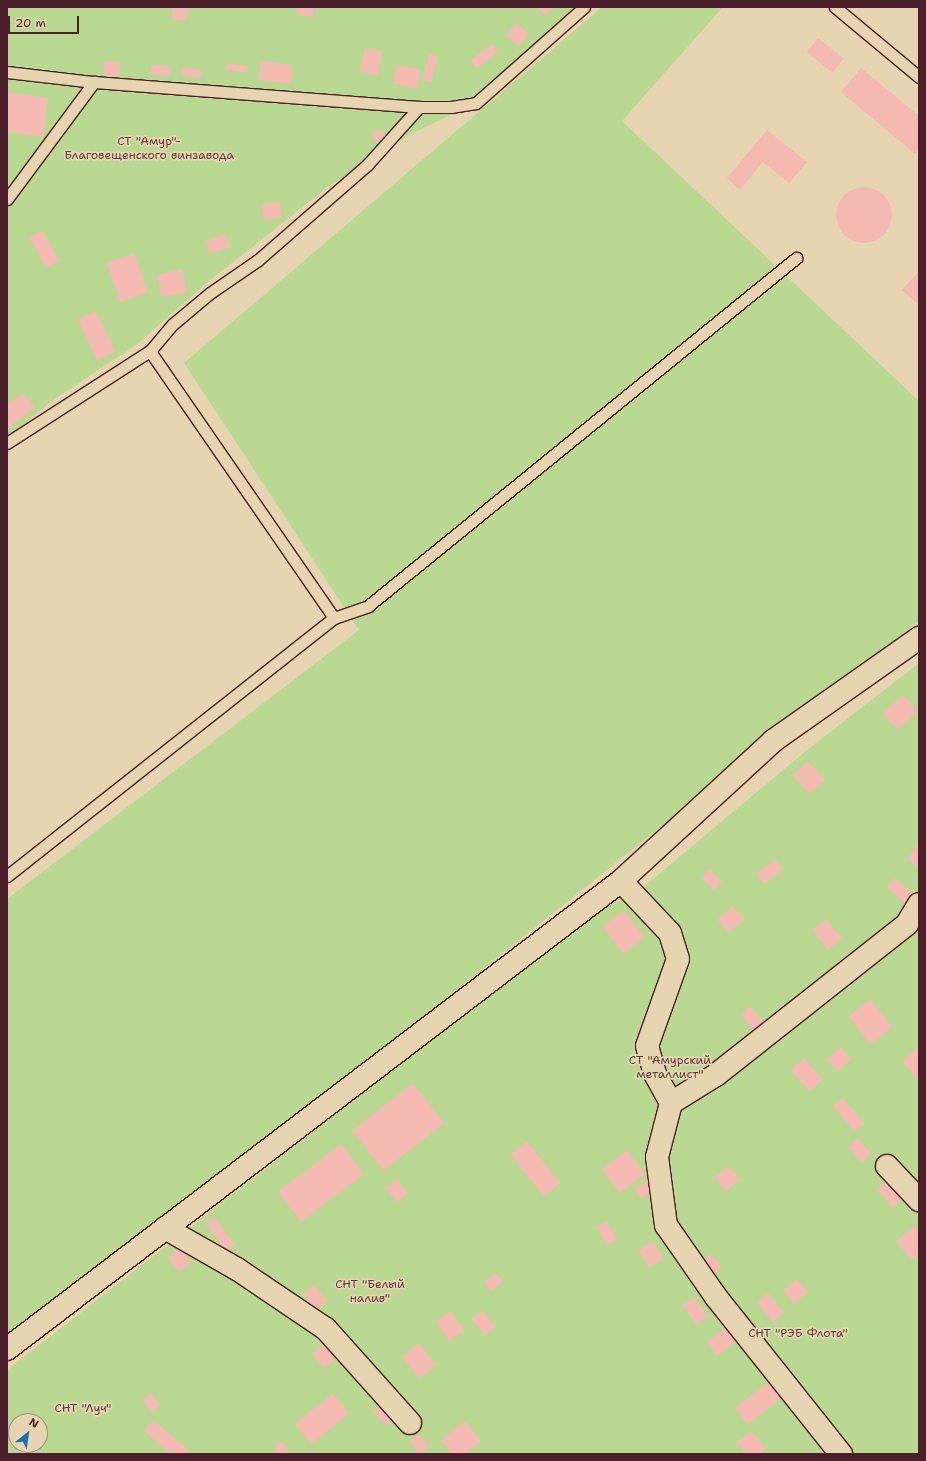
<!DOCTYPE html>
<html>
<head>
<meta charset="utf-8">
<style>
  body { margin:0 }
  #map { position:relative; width:926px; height:1461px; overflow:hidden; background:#e7d5b2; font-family:"Shantell Sans",sans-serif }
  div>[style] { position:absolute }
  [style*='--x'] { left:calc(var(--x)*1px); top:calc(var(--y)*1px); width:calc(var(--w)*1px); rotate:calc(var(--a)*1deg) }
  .green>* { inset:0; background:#b9d992 }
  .building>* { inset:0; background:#f4b9b1; transform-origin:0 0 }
  .round { border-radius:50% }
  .roads { filter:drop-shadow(1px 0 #4a1f2b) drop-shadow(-1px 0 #4a1f2b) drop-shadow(0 1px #4a1f2b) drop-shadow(0 -1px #4a1f2b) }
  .service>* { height:11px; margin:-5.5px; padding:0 5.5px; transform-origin:5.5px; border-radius:5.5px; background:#e7d5b2 }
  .minor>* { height:22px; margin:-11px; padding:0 11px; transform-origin:11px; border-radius:11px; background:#e7d5b2 }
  span { translate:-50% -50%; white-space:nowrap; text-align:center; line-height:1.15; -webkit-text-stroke:3.5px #e7d5b2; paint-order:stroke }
  .park-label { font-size:12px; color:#5b3b3a }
  .frame { position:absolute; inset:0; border:8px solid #4a1f2b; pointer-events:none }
  .north { position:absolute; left:8px; top:1413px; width:40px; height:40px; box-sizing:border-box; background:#e7d5b2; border:1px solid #a88c7c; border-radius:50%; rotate:30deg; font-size:11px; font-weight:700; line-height:16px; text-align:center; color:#4a1f2b }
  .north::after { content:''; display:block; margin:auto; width:14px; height:18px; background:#1f6fb2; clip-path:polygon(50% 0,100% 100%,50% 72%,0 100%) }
  .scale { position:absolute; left:8px; top:16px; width:71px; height:18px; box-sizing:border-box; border:2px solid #4a1f2b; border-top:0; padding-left:5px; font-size:12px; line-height:14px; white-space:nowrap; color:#4a1f2b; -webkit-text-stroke:3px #e7d5b2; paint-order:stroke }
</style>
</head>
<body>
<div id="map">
  <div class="green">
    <div style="clip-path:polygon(7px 7px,594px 7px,485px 99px,409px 135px,329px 186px,213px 278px,136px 345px,53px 400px,7px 438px)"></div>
    <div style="clip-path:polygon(602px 7px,723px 7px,622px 121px,919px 401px,919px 621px,7px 1349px,7px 899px,359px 630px,184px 363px)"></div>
    <div style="clip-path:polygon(evenodd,919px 663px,919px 1454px,7px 1454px,7px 1370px,590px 916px,641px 889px,807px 750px,919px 663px,16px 1421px,40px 1421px,40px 1445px,16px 1445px,16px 1421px)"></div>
  </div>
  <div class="building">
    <div style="clip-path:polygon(173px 7px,188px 7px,186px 21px,171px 19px)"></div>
    <div style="clip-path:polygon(298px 7px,314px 7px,313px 17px,297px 15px)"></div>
    <div style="clip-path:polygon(537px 7px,554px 7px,544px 15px)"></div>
    <div style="left:516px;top:23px;width:17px;height:16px;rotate:40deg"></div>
    <div style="left:818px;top:38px;width:33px;height:18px;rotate:39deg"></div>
    <div style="left:492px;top:44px;width:10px;height:27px;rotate:53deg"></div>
    <div style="left:365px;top:48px;width:18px;height:24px;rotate:13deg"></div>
    <div style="left:429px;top:54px;width:9px;height:27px;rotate:13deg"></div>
    <div style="left:104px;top:61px;width:16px;height:14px;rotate:4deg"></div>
    <div style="left:261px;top:61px;width:32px;height:19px;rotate:7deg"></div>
    <div style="left:227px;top:63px;width:21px;height:7px;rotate:8deg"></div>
    <div style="left:151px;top:65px;width:19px;height:10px;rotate:3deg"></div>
    <div style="left:397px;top:65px;width:24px;height:19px;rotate:12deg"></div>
    <div style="left:182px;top:67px;width:21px;height:8px;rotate:11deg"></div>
    <div style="clip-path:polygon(861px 68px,919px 116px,919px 149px,915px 154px,841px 92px)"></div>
    <div style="clip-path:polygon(7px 92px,48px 98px,43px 137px,7px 132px)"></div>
    <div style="left:382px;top:129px;width:9px;height:11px;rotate:72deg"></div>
    <div style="clip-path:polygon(767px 130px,807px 162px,789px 183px,763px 162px,740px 190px,727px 178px)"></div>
    <div class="round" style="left:836px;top:187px;width:56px;height:56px"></div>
    <div style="left:279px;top:201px;width:16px;height:18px;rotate:79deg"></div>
    <div style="left:42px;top:230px;width:35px;height:15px;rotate:61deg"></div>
    <div style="left:226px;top:234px;width:14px;height:21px;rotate:73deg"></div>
    <div style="left:134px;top:253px;width:42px;height:29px;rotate:71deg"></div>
    <div style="left:182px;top:269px;width:23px;height:26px;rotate:77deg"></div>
    <div style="clip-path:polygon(919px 271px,919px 305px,902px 290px)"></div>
    <div style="left:96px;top:311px;width:45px;height:20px;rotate:65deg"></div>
    <div style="clip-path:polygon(23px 393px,35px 407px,7px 429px,7px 405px)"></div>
    <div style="left:904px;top:695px;width:22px;height:28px;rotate:51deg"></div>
    <div style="left:808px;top:761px;width:25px;height:21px;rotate:48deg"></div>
    <div style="clip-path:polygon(919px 842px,919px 868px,907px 860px)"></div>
    <div style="left:775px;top:859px;width:13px;height:24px;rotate:51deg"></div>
    <div style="left:710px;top:869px;width:18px;height:12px;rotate:47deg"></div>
    <div style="left:895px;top:878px;width:25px;height:12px;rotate:42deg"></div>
    <div style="left:733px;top:906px;width:18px;height:21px;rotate:49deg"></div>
    <div style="left:624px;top:910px;width:34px;height:27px;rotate:53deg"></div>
    <div style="left:826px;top:919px;width:25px;height:18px;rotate:50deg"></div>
    <div style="left:870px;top:999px;width:36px;height:28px;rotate:51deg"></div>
    <div style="left:751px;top:1006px;width:20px;height:13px;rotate:53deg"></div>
    <div style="left:841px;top:1047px;width:16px;height:19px;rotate:50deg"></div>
    <div style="clip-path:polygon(919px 1047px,919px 1078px,917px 1080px,902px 1061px)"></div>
    <div style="left:804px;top:1058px;width:29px;height:18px;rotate:49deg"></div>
    <div style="left:413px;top:1083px;width:51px;height:77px;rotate:52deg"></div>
    <div style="left:843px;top:1098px;width:33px;height:13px;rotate:50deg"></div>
    <div style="left:858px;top:1138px;width:21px;height:14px;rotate:49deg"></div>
    <div style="left:527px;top:1141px;width:54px;height:21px;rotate:52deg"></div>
    <div style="left:341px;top:1144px;width:38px;height:79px;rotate:53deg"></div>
    <div style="left:627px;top:1150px;width:30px;height:32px;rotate:53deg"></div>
    <div style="left:728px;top:1166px;width:18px;height:18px;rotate:49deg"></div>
    <div style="left:652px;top:1177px;width:12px;height:21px;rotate:55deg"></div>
    <div style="left:396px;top:1179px;width:19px;height:14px;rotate:51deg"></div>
    <div style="left:890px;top:1179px;width:24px;height:16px;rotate:52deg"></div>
    <div style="left:214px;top:1217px;width:34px;height:11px;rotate:52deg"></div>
    <div style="left:607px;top:1221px;width:21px;height:12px;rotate:61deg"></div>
    <div style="clip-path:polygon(914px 1226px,919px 1232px,919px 1254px,911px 1260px,896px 1241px)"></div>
    <div style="left:653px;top:1241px;width:21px;height:17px;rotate:59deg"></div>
    <div style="left:179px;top:1248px;width:19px;height:15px;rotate:51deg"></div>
    <div style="left:711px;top:1254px;width:17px;height:16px;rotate:50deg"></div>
    <div style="left:496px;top:1273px;width:11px;height:15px;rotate:52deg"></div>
    <div style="left:797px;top:1279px;width:17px;height:18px;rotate:50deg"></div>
    <div style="left:314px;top:1285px;width:21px;height:14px;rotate:51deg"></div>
    <div style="left:768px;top:1293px;width:26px;height:15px;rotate:50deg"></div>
    <div style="left:694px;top:1297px;width:24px;height:14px;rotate:54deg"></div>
    <div style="left:482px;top:1310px;width:21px;height:14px;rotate:51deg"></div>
    <div style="left:450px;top:1311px;width:24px;height:18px;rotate:54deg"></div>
    <div style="left:727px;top:1327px;width:17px;height:25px;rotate:54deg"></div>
    <div style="left:419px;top:1343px;width:28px;height:22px;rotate:52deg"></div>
    <div style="left:323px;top:1345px;width:19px;height:14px;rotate:51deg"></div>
    <div style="left:771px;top:1380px;width:21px;height:46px;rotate:53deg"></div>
    <div style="left:151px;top:1393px;width:16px;height:11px;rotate:52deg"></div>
    <div style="left:333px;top:1393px;width:26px;height:49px;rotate:51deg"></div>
    <div style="left:382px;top:1404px;width:19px;height:11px;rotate:51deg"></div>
    <div style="clip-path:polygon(153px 1420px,189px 1450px,185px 1454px,171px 1454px,144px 1431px)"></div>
    <div style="clip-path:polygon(465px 1421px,481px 1441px,465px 1454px,452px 1454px,441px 1440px)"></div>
    <div style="clip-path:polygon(752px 1431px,766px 1449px,760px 1454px,746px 1454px,737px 1442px)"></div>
    <div style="left:419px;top:1434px;width:16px;height:12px;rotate:52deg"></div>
    <div style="clip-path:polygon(282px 1441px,289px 1451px,286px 1454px,278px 1454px,273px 1448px)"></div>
  </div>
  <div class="roads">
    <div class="service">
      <div style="--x:835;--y:7;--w:109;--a:39.8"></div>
      <div style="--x:7;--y:72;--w:88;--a:6.6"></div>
      <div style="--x:94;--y:82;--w:326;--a:4.4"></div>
      <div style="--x:419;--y:107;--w:32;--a:0"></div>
      <div style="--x:451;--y:107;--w:25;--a:-9"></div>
      <div style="--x:476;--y:103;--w:144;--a:-41.6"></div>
      <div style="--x:7;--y:199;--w:146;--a:-53.4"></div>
      <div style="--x:7;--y:443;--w:170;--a:-32.8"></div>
      <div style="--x:334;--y:618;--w:36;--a:-19"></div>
      <div style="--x:368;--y:606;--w:552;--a:-39.11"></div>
      <div style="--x:7;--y:876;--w:417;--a:-38.3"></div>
      <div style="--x:334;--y:618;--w:324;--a:-124.6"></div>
      <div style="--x:150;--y:351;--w:35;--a:-50"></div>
      <div style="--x:173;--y:324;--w:48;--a:-40"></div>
      <div style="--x:210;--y:293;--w:58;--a:-34.5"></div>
      <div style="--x:258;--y:260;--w:145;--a:-41.1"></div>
      <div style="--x:367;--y:165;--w:78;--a:-48.1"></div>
    </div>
    <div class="minor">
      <div style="--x:621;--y:881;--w:71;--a:46.7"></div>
      <div style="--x:670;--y:933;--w:27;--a:73"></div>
      <div style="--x:678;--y:959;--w:92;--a:109.6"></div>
      <div style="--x:647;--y:1046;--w:29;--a:74"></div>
      <div style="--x:655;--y:1074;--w:33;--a:61"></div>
      <div style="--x:671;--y:1103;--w:56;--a:104.5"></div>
      <div style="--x:657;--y:1157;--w:69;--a:82.5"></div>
      <div style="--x:666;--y:1225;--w:88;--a:55.2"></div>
      <div style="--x:716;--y:1297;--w:201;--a:51.5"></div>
      <div style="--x:671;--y:1103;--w:53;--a:-31.9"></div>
      <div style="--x:716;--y:1075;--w:243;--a:-38.3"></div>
      <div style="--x:907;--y:924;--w:23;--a:-59"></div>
      <div style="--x:887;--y:1166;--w:47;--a:46.7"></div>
      <div style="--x:165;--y:1228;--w:83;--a:29.7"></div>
      <div style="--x:237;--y:1269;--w:107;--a:34"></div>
      <div style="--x:326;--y:1329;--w:126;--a:48.2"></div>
      <div style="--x:7;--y:1349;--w:772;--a:-37.32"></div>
      <div style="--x:621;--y:881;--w:207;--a:-42.6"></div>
      <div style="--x:773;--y:741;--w:179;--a:-35.2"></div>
    </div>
  </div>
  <div class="park-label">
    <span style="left:149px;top:149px">СТ "Амур"-<br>Благовещенского винзавода</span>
    <span style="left:670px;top:1068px">СТ "Амурский<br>металлист"</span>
    <span style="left:370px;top:1292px">СНТ "Белый<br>налив"</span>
    <span style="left:798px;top:1334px">СНТ "РЭБ Флота"</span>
    <span style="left:83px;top:1409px">СНТ "Луч"</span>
  </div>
  <div class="frame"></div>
  <div class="north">N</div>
  <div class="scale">20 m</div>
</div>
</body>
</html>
